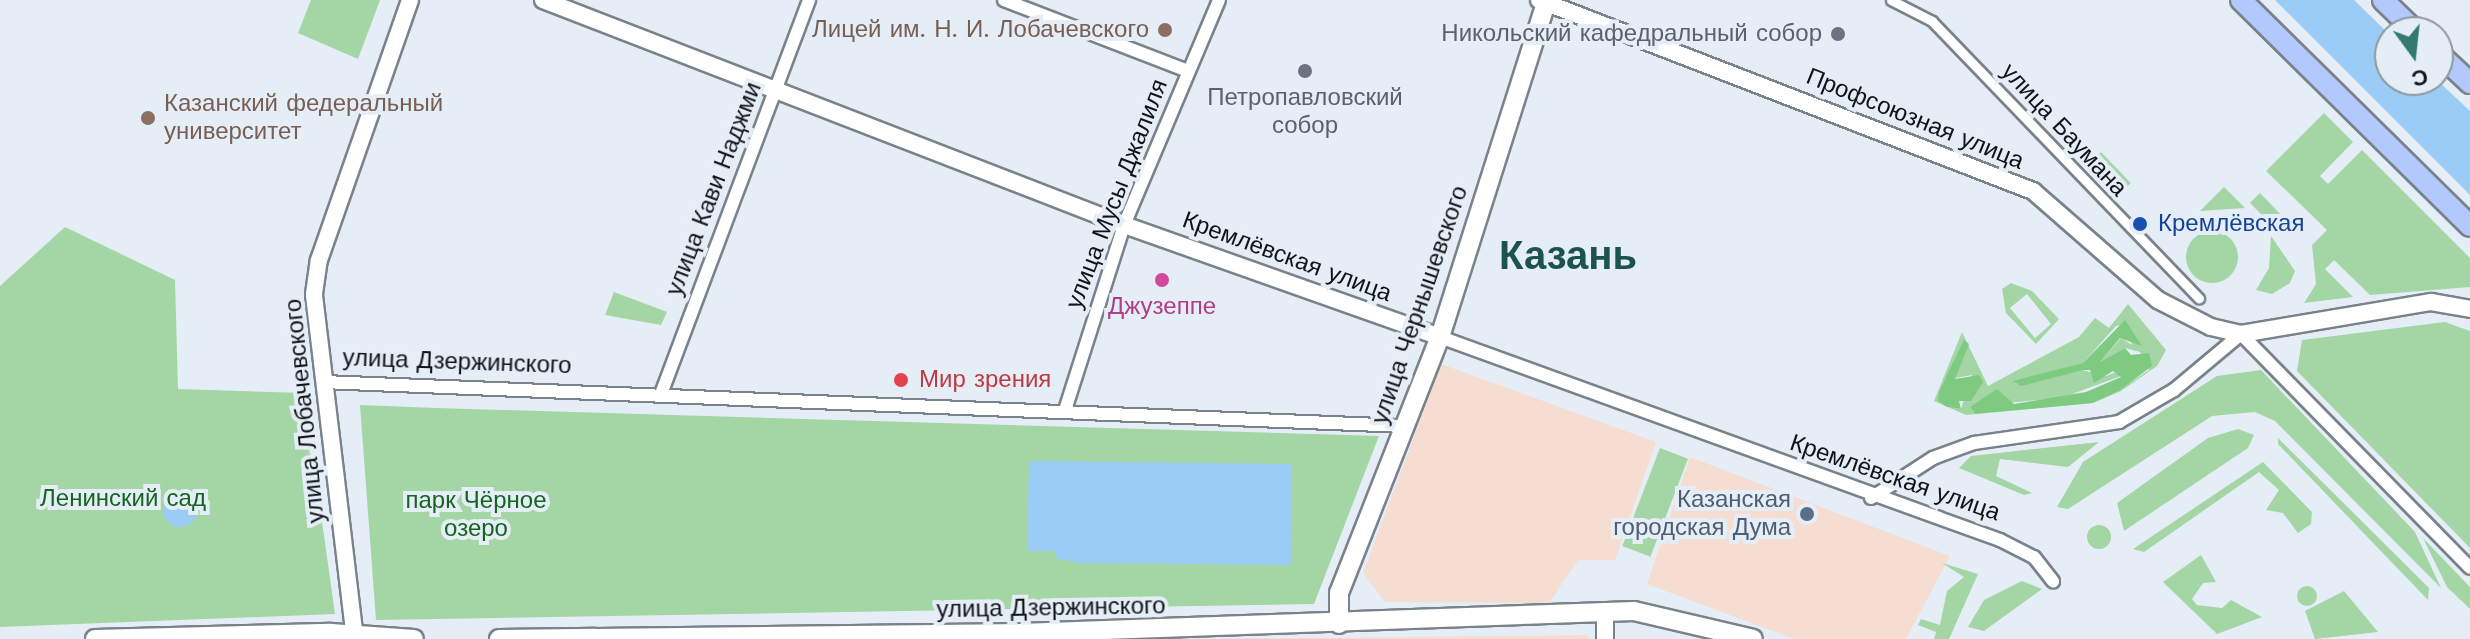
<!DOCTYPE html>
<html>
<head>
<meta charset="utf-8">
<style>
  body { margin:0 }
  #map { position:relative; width:2470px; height:639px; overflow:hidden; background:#e5eef7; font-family:"Work Sans",sans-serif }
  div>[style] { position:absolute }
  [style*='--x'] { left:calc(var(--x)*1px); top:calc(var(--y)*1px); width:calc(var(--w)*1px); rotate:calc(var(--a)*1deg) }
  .commercial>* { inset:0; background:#f5ddd2 }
  .green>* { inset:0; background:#a4d5a4; transform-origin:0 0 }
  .round { border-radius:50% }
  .forest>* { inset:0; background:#7dca80 }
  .water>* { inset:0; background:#9accf5 }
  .roads { filter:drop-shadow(2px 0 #7a828a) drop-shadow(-2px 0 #7a828a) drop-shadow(0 2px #7a828a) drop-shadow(0 -2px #7a828a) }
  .pedestrian>* { height:9px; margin:-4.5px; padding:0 4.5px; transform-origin:4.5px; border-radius:4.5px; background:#fff }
  .minor>* { height:12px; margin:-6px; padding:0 6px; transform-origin:6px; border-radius:6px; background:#fff }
  .tertiary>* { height:16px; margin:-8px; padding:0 8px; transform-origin:8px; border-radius:8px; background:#fff }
  .secondary>* { height:18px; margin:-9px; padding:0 9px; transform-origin:9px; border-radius:9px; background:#fff }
  .primary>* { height:20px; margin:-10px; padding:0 10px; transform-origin:10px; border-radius:10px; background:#b3c9fd }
  .dots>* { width:22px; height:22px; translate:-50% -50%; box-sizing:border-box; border:4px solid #e5eef7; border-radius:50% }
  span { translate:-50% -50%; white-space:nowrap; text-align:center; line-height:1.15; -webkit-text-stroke:8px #e5eef7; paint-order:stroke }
  .education-label { font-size:24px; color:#785e54 }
  .right { translate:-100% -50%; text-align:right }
  .left { translate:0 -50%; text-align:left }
  .worship-label { font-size:24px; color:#5b616d }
  .street-label { font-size:24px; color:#111417 }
  .transit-label { font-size:24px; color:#164399 }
  .hotel-label { font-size:24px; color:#b23c85 }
  .health-label { font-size:24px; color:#be3a42 }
  .park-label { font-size:24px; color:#146520 }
  .service-label { font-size:24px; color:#4e5e75 }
  .town-label { font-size:40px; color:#1c544b; font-weight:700 }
  .north { position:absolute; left:2374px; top:16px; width:80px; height:80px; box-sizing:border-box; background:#e5eef7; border:2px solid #90979d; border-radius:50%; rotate:165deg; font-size:22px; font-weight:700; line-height:32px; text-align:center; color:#111417 }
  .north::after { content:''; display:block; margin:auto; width:28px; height:36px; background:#34796d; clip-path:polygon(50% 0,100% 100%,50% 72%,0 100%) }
</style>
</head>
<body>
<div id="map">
  <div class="commercial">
    <div style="clip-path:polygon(1441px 364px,1656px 442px,1615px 560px,1578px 560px,1549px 603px,1385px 602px,1363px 573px)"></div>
    <div style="clip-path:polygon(1690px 457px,1950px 556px,1906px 639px,1794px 639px,1647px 584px)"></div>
    <div style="clip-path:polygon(1589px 635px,1588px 639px,1199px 639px)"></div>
  </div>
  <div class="green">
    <div style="clip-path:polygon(311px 0,380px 0,358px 59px,298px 33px)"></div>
    <div style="clip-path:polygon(2324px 113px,2353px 142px,2320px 176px,2328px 184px,2362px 150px,2470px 258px,2470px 287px,2370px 295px,2334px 260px,2325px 269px,2353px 297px,2304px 303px,2316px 284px,2312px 245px,2327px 230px,2266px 171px)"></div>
    <div style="left:2101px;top:152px;width:43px;height:6px;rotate:46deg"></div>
    <div style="clip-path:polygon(2224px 187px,2245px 208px,2200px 211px)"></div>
    <div style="left:2260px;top:193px;width:46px;height:14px;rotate:46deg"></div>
    <div style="clip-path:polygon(65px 227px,175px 280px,178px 389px,304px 393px,335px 614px,0 627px,0 286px)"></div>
    <div class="round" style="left:2186px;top:231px;width:52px;height:52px"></div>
    <div style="clip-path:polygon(2271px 236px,2295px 271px,2290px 283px,2272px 294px,2256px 290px,2269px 268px)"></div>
    <div style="clip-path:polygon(evenodd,2011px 283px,2032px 291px,2059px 319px,2036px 344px,2006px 313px,2002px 289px,2011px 283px,2027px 294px,2051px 324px,2035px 338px,2010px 308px,2027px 294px)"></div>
    <div style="clip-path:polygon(614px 292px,667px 312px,661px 325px,605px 315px)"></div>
    <div style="clip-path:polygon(evenodd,2128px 304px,2166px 350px,2157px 366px,2121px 391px,2093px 403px,1966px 415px,1934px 401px,1962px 332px,1988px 386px,2079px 337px,2095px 318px,2109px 328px,2128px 304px,2127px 324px,2132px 345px,2121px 338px,2100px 362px,2125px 348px,2140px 352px,2149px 370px,2115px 393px,2073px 404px,1975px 414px,1970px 407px,2064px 397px,2121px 376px,2121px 370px,2106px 376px,2082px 370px,2013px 384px,2083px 363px,2116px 326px,2127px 324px,2128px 304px,1962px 347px,1955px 378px,1972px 375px,1961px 409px,1947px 407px,1939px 390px,1962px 347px)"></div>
    <div style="clip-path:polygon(2445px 322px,2470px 331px,2470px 548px,2297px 371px,2302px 340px)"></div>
    <div style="clip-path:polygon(2261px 370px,2415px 532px,2441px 588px,2275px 421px,2255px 412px,2212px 416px,2068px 509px,2057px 507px,2083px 462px,2217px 376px)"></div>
    <div style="clip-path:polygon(360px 405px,437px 408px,1379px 436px,1314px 604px,376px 620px)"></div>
    <div style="clip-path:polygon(2238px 429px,2254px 435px,2248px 448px,2124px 531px,2117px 503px,2208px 438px)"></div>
    <div style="clip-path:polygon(2278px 438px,2429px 588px,2428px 600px,2278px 444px)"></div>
    <div style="clip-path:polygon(2099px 442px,2068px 467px,2000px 459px,1996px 476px,2032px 493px,2024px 495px,1959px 468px,1971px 456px)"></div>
    <div style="left:1660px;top:448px;width:30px;height:105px;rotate:21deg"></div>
    <div style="clip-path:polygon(2263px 462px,2312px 512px,2311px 524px,2298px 533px,2283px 513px,2266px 510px,2279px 490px,2259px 472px,2144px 552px,2133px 549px)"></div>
    <div class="round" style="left:2087px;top:525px;width:24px;height:24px"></div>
    <div style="clip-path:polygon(2423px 538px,2470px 587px,2470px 609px,2447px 587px)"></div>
    <div style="clip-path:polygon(2201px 555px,2216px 582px,2203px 583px,2192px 599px,2197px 605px,2222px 608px,2231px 600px,2262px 617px,2217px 634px,2163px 582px)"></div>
    <div style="clip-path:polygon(1942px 563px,1978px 574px,1949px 639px,1934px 639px,1936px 632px,1918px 625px,1921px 619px,1940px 625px,1947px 591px,1964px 577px)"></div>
    <div style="clip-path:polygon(2022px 581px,2042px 589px,1984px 631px,1968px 627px,1984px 600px)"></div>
    <div class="round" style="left:2297px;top:586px;width:20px;height:20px"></div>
    <div style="clip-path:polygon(2344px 591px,2378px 632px,2315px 639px,2305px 611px)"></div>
  </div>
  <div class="forest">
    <div style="clip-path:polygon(2125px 320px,2142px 346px,2120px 338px,2100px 362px,2125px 348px,2131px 355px,2149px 353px,2152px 366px,2119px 391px,2092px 403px,1975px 414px,1970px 407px,1997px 389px,2014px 404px,2086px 392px,2121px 377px,2113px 371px,2094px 383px,2090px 370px,2083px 370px,2021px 386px,2013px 381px,2083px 363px)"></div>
    <div style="clip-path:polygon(1964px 340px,1969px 344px,1955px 379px,1979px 375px,1983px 382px,1971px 401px,1959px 401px,1961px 409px,1947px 407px,1938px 401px,1939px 391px)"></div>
  </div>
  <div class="water">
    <div style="clip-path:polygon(2275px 0,2354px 0,2390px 35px,2390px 80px,2437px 80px,2470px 111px,2470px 195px)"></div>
    <div style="clip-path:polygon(1029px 461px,1292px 464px,1291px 565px,1079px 563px,1055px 558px,1055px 551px,1027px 551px)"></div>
    <div class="round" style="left:163px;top:493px;width:34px;height:34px"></div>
  </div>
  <div class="roads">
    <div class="pedestrian">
      <div style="--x:1891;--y:0;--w:46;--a:27.1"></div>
      <div style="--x:1932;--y:21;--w:385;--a:46.1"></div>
    </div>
    <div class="minor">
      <div style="--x:1004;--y:0;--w:197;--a:21.1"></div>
      <div style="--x:1440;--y:337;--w:596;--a:19.93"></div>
      <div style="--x:2000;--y:540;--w:38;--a:27"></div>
      <div style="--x:2034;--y:557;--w:31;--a:52"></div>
      <div style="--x:323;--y:382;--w:1082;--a:2.33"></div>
      <div style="--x:661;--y:394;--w:421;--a:-69.4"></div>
      <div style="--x:1066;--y:407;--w:191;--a:-72.3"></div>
      <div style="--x:1124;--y:225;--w:244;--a:-67.1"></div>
      <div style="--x:1871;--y:498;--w:74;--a:-32.8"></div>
      <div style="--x:1933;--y:458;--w:44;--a:-20.1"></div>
      <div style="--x:1974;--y:443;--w:147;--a:-8.2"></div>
      <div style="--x:2119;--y:422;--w:64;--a:-30.2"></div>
      <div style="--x:2174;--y:390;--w:87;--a:-39.9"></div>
      <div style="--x:2241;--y:334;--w:327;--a:45.6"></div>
    </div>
    <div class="tertiary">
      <div style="--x:543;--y:0;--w:623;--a:21.17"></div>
      <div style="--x:1124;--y:225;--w:335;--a:19.5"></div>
      <div style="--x:1539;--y:0;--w:530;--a:21.14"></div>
      <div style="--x:2033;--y:191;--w:166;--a:41.1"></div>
      <div style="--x:2158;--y:300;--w:59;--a:27"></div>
      <div style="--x:2211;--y:327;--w:31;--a:13"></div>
      <div style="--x:2241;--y:334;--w:193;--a:-9.6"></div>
      <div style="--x:2431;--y:302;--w:40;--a:10"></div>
      <div style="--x:1605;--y:611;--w:28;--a:90"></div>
      <div style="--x:355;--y:639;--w:347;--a:-96.8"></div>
      <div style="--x:314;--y:294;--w:34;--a:-82"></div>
      <div style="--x:319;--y:260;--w:275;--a:-70.7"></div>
    </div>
    <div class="secondary">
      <div style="--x:1339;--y:624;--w:31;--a:-90"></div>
      <div style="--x:1339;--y:593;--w:275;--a:-68.5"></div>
      <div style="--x:1440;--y:337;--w:354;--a:-72.4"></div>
      <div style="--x:95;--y:639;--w:236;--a:-1.5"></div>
      <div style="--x:331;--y:633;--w:83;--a:4.1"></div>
      <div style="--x:499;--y:639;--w:522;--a:-0.66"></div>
      <div style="--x:1021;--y:633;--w:613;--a:-2.06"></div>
      <div style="--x:1634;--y:611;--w:122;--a:13.2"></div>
    </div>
    <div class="primary">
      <div style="--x:2241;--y:0;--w:322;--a:44.6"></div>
      <div style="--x:2383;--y:0;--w:46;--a:44.1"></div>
      <div style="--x:2438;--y:53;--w:44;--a:43.2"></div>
    </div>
  </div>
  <div class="dots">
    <div style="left:1165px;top:30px;background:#8d6e63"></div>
    <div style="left:1838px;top:34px;background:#6b7280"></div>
    <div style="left:1305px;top:71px;background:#6b7280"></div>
    <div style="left:148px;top:118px;background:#8d6e63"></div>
    <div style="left:2140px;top:224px;background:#1a4fb4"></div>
    <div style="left:1162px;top:280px;background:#d1479c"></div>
    <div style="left:901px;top:380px;background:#e0444e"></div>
    <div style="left:1807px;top:514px;background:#5c6f8a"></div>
  </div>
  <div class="education-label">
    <span class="right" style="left:1149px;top:30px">Лицей им. Н. И. Лобачевского</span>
    <span class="left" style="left:164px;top:118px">Казанский федеральный<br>университет</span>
  </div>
  <div class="worship-label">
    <span class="right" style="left:1822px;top:34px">Никольский кафедральный собор</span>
    <span style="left:1305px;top:112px">Петропавловский<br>собор</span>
  </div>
  <div class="street-label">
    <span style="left:1915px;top:119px;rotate:22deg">Профсоюзная улица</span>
    <span style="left:2064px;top:130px;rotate:47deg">улица Баумана</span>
    <span style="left:714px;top:189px;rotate:-69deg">улица Кави Наджми</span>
    <span style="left:1117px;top:194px;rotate:-69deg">улица Мусы Джалиля</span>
    <span style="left:1287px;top:257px;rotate:20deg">Кремлёвская улица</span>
    <span style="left:1420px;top:305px;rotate:-71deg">улица Чернышевского</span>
    <span style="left:457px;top:362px;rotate:2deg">улица Дзержинского</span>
    <span style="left:305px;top:411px;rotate:-96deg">улица Лобачевского</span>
    <span style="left:1895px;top:478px;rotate:19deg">Кремлёвская улица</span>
    <span style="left:1051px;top:608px;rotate:-1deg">улица Дзержинского</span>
  </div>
  <div class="transit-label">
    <span class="left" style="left:2158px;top:224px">Кремлёвская</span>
  </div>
  <div class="hotel-label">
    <span style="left:1162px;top:307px">Джузеппе</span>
  </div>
  <div class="health-label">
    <span class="left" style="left:919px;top:380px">Мир зрения</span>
  </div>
  <div class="park-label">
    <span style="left:123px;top:499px">Ленинский сад</span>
    <span style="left:476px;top:515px">парк Чёрное<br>озеро</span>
  </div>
  <div class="service-label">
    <span class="right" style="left:1791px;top:514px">Казанская<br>городская Дума</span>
  </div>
  <div class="town-label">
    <span style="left:1568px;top:256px">Казань</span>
  </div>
  <div class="north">С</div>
</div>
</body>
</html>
